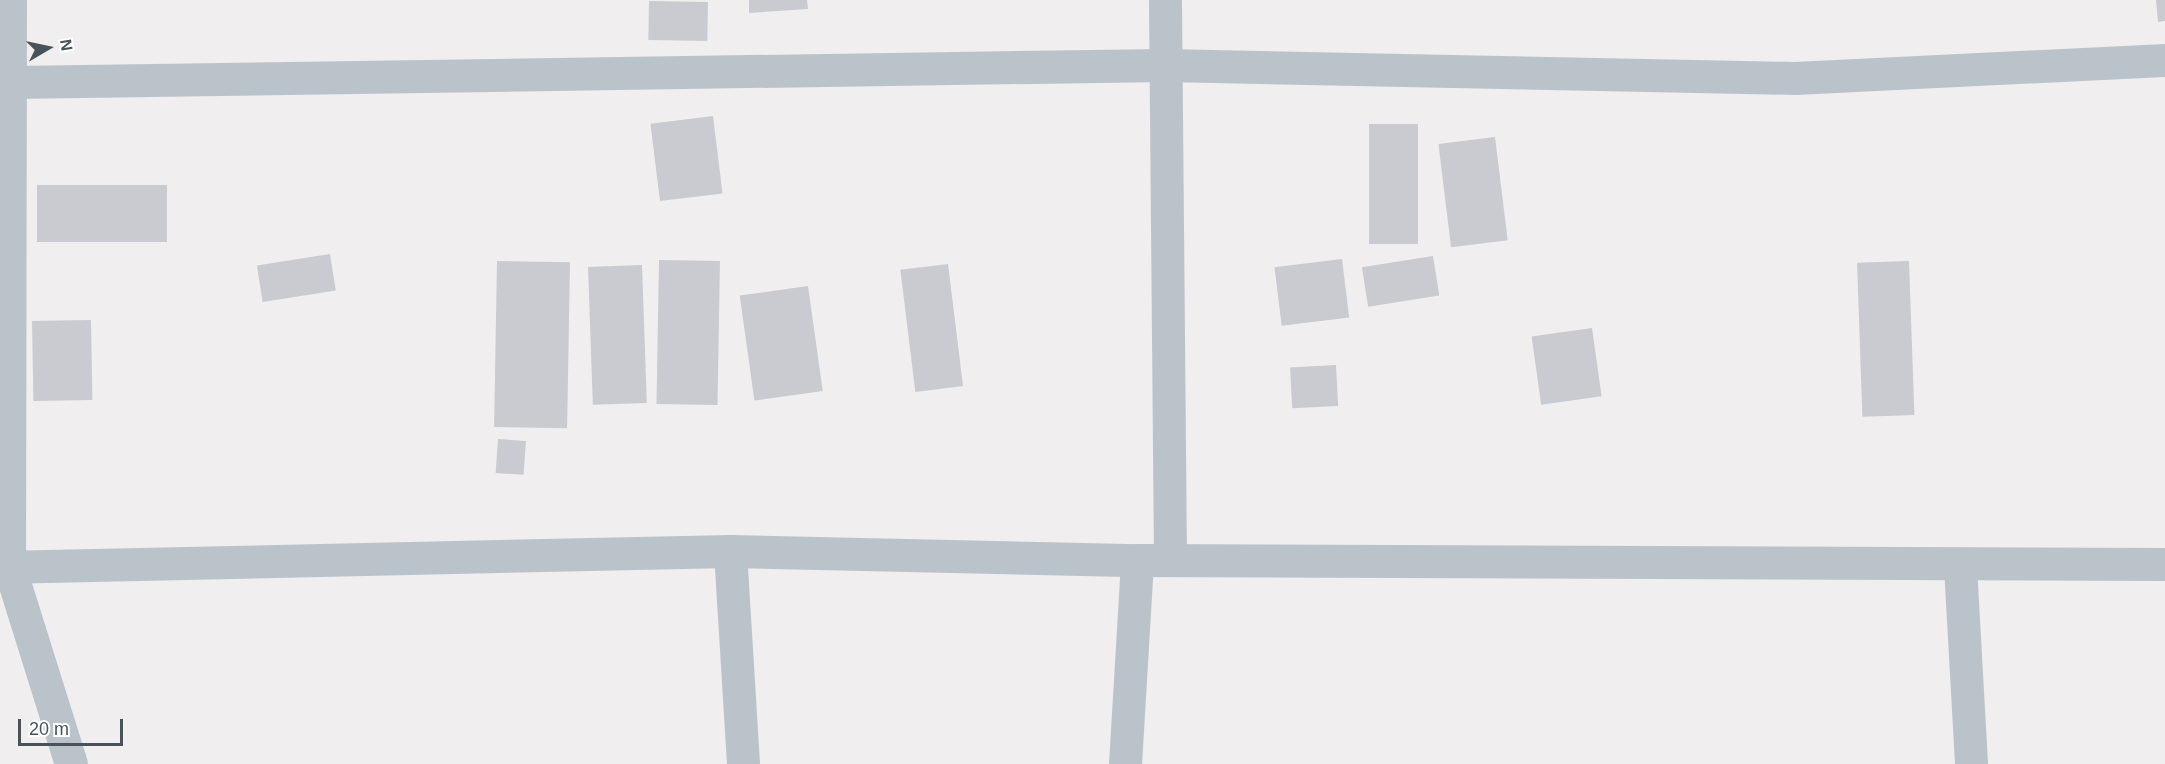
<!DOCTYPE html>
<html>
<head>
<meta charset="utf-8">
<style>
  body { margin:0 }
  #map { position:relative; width:2165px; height:764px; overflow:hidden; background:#f0eeee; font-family:Helvetica,sans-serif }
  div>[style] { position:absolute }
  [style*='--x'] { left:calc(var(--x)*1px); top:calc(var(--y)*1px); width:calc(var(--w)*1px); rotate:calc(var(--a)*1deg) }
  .building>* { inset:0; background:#c9cbd0; transform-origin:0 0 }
  .minor>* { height:33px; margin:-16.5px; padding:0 16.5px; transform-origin:16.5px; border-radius:16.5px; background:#bbc3ca }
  span { translate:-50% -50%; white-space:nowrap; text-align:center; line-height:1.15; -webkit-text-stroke:4.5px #fff; paint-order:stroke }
  .north { position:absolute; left:18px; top:18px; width:60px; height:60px; -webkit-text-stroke:4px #fff; paint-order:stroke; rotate:81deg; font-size:16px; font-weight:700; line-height:24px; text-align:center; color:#48525a }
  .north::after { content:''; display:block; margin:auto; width:21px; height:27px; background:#48525a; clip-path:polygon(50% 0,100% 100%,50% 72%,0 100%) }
  .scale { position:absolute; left:18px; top:719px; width:105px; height:27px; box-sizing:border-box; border:3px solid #48525a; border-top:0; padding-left:8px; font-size:18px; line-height:21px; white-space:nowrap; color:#48525a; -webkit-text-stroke:4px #fff; paint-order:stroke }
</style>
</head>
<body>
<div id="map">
  <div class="building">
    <div style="clip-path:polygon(749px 0,807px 0,808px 9px,749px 13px)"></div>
    <div style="clip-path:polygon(2156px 0,2165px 0,2165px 21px,2158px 22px)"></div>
    <div style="left:649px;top:1px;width:59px;height:39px;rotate:1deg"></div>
    <div style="left:713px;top:116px;width:78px;height:63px;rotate:83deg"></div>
    <div style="left:1369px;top:124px;width:49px;height:120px"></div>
    <div style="left:1495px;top:137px;width:104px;height:57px;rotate:83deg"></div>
    <div style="left:37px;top:185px;width:130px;height:57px"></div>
    <div style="left:330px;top:254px;width:37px;height:74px;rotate:81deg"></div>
    <div style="left:1433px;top:256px;width:40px;height:72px;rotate:81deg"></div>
    <div style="left:1342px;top:259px;width:59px;height:68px;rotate:83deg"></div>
    <div style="left:659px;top:260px;width:61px;height:144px;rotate:1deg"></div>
    <div style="left:497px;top:261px;width:73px;height:166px;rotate:1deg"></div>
    <div style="left:1909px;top:261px;width:154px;height:52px;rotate:88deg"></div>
    <div style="left:948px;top:264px;width:123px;height:48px;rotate:83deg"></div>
    <div style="left:642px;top:265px;width:138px;height:54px;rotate:88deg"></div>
    <div style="left:808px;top:286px;width:106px;height:69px;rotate:82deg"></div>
    <div style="left:91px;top:320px;width:80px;height:59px;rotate:89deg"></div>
    <div style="left:1592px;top:328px;width:69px;height:61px;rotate:82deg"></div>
    <div style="left:1336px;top:365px;width:41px;height:46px;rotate:87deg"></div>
    <div style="left:498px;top:439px;width:28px;height:34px;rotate:4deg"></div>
  </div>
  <div class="minor">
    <div style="--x:10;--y:0;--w:566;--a:90.1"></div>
    <div style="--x:9;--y:566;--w:207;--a:72.6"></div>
    <div style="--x:1165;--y:0;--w:560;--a:89.49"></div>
    <div style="--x:13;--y:82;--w:1152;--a:-0.85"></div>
    <div style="--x:1165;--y:65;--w:630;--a:1.18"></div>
    <div style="--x:1795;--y:78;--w:370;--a:-2.8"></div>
    <div style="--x:730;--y:551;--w:213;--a:86.5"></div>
    <div style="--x:1960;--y:566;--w:198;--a:86.8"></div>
    <div style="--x:0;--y:567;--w:730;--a:-1.26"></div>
    <div style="--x:730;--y:551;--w:407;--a:1.3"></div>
    <div style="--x:1137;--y:560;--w:1028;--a:0.22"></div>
    <div style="--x:1125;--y:764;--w:204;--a:-86.6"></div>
  </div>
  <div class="north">N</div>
  <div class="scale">20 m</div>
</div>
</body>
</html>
